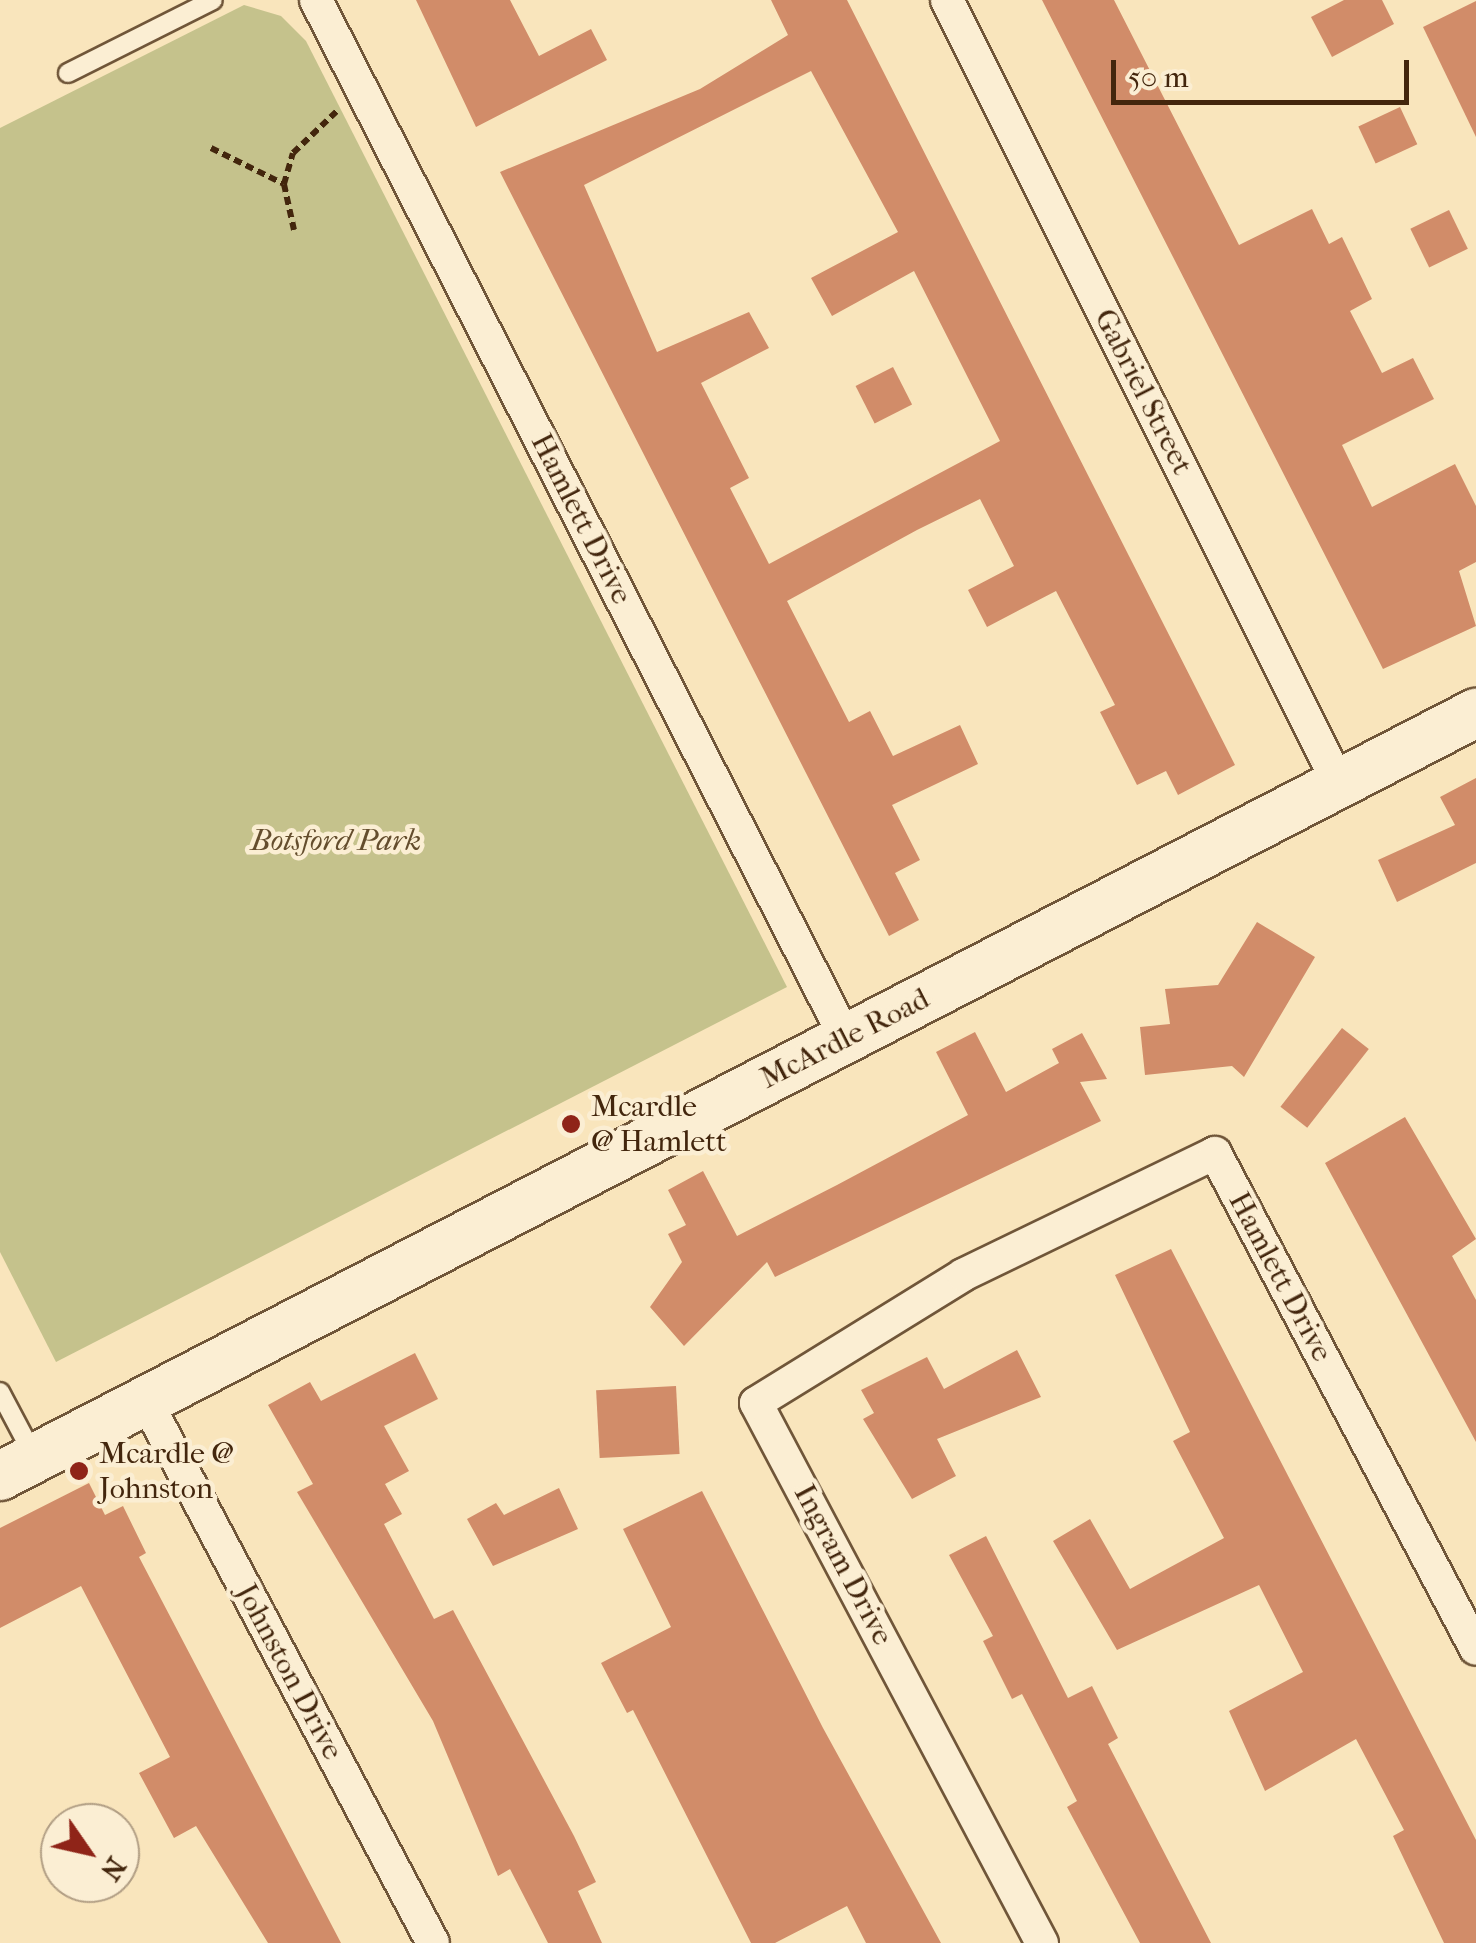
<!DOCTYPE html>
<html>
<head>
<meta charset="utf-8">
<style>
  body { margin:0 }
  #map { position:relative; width:1476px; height:1943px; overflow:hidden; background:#f9e5bc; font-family:"IM FELL French Canon",serif }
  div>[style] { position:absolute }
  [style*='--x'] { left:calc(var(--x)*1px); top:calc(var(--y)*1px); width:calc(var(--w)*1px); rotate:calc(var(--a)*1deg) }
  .green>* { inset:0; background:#c5c28c }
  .building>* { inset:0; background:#d18c69; transform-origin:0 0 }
  .path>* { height:6px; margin-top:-3px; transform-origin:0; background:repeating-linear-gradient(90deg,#43260d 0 8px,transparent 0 13px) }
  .roads { filter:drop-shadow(2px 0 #705639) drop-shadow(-2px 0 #705639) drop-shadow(0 2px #705639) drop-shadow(0 -2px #705639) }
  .lane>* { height:18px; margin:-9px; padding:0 9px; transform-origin:9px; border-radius:9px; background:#fbeed3 }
  .street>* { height:32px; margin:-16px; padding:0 16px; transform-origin:16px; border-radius:16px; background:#fbeed3 }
  .secondary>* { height:48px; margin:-24px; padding:0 24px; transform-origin:24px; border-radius:24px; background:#fbeed3 }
  .dots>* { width:28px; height:28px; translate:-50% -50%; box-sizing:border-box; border:5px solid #fbeed3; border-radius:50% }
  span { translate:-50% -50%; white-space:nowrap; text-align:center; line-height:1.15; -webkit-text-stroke:9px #fbeed3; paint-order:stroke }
  .street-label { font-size:30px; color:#43260d }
  .park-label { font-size:30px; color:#644d2d; font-style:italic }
  .poi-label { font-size:30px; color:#43260d }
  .left { translate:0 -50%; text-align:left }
  .north { position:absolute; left:40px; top:1803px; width:100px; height:100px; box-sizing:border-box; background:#fbeed3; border:2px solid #b19e84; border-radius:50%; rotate:124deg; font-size:28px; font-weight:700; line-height:40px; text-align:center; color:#43260d }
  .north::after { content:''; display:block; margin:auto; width:35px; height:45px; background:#8f2418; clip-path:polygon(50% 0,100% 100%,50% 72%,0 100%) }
  .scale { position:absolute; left:1111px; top:60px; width:298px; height:45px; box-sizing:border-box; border:5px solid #43260d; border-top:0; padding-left:12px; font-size:30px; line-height:35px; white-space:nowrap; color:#43260d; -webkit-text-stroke:8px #fbeed3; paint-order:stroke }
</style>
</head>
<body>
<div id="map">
  <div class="green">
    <div style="clip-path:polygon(244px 5px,281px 16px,306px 41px,787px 987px,56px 1362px,0 1252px,0 128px)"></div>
  </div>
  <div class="building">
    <div style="clip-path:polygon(416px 0,510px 0,539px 56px,591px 29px,607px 60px,476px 127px)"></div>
    <div style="clip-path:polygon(evenodd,771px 0,847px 0,1235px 765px,1178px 795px,1166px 771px,1137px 785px,1100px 712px,1115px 705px,1056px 591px,987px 627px,968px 590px,1014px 566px,980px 499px,917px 530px,787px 601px,849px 722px,870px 711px,893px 756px,960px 725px,978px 764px,892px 805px,920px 860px,895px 873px,919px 920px,889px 936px,500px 172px,700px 89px,788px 35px,771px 0,811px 71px,898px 232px,811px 278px,832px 316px,914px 271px,1000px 441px,769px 564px,730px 488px,749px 478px,701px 383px,769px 348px,749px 312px,657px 352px,584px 185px,811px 71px)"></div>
    <div style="clip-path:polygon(1042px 0,1114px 0,1239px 245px,1312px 209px,1329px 244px,1342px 237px,1372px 299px,1350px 311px,1382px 373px,1413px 358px,1434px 399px,1342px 445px,1372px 507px,1455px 464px,1476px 506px,1476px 562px,1459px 571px,1476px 626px,1383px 669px)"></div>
    <div style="clip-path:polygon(1344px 0,1382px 0,1394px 24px,1332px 57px,1311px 17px)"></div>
    <div style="clip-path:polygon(1476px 1px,1476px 137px,1423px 27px)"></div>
    <div style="left:1400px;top:107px;width:41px;height:46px;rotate:65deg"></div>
    <div style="left:1449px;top:210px;width:43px;height:43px;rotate:64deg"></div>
    <div style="left:893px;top:367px;width:42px;height:42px;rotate:63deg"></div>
    <div style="clip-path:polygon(1476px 778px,1476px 863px,1397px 902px,1378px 860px,1455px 825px,1440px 797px)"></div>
    <div style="clip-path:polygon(1257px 922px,1315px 957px,1244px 1077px,1232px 1066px,1145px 1075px,1140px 1027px,1170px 1024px,1165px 989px,1218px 985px)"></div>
    <div style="left:1342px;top:1028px;width:34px;height:100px;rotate:38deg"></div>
    <div style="clip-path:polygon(975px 1032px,1006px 1092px,1059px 1063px,1052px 1049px,1082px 1033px,1107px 1079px,1080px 1082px,1101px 1121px,775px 1277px,767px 1262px,684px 1346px,650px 1307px,682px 1262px,668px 1234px,686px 1225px,668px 1190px,703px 1171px,737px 1236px,837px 1185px,968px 1115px,936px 1052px)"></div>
    <div style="clip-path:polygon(1405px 1117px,1476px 1239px,1452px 1256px,1476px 1300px,1476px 1442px,1325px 1163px)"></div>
    <div style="clip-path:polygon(1171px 1249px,1476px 1840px,1476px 1943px,1444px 1943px,1393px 1836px,1404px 1830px,1356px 1739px,1265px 1791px,1229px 1711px,1303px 1672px,1259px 1585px,1117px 1650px,1053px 1541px,1090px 1519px,1130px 1589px,1224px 1538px,1173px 1441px,1190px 1432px,1115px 1275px)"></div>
    <div style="clip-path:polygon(1017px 1350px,1041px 1397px,937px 1439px,956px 1476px,912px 1499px,863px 1419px,874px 1413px,861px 1390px,927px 1357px,944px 1389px)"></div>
    <div style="clip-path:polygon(415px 1353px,438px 1399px,384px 1426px,409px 1471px,385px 1484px,402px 1514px,384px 1524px,434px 1619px,453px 1610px,574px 1836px,596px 1882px,578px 1891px,602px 1943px,548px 1943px,510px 1869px,498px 1876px,433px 1721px,297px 1492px,313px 1484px,268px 1405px,310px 1382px,321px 1401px)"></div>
    <div style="left:676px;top:1386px;width:68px;height:80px;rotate:87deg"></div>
    <div style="clip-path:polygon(89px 1483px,105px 1515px,123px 1506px,146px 1553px,139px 1557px,341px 1943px,268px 1943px,196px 1826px,174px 1838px,139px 1773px,170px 1757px,81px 1586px,0 1628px,0 1528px)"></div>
    <div style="clip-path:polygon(559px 1488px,578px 1529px,493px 1566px,467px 1519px,496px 1503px,504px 1515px)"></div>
    <div style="clip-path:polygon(702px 1491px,823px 1728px,941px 1943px,866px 1943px,847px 1906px,775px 1943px,751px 1943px,633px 1710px,627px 1713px,601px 1663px,671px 1627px,623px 1529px)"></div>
    <div style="clip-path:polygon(986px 1536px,1068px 1698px,1092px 1686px,1118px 1738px,1108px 1744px,1211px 1943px,1140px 1943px,1067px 1807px,1077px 1801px,1022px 1694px,1012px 1699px,983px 1641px,993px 1636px,949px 1555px)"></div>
  </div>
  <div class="path">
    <div style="--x:211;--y:148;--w:81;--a:26.3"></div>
    <div style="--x:294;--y:230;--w:47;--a:-102.3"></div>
    <div style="--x:284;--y:184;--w:32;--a:-74"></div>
    <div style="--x:293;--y:153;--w:61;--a:-43.7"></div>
  </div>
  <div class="roads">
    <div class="lane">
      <div style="--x:68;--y:73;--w:162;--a:-26.7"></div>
      <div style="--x:0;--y:1392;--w:75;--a:62.1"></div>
    </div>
    <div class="street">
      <div style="--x:316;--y:0;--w:1166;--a:62.97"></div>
      <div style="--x:947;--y:0;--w:877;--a:63.43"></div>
      <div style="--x:146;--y:1401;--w:613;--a:62.1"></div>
      <div style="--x:1042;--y:1943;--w:611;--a:-117.91"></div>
      <div style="--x:756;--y:1403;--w:243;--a:-31.7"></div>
      <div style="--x:963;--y:1275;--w:280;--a:-25.8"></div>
      <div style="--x:1215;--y:1153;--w:560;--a:62.25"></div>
    </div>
    <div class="secondary">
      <div style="--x:0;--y:1476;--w:1662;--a:-27.34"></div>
    </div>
  </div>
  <div class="dots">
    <div style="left:571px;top:1124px;background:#8f2418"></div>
    <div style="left:79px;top:1471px;background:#8f2418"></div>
  </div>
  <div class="street-label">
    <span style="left:1143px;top:392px;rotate:63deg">Gabriel Street</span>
    <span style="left:581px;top:519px;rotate:63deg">Hamlett Drive</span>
    <span style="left:845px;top:1039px;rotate:-27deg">McArdle Road</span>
    <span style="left:1280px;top:1277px;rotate:62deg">Hamlett Drive</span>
    <span style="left:843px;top:1565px;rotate:62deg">Ingram Drive</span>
    <span style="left:289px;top:1672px;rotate:62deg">Johnston Drive</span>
  </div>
  <div class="park-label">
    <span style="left:336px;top:841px">Botsford Park</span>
  </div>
  <div class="poi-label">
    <span class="left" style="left:591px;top:1124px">Mcardle<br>@ Hamlett</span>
    <span class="left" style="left:99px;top:1471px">Mcardle @<br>Johnston</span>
  </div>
  <div class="north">N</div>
  <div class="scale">50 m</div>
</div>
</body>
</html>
